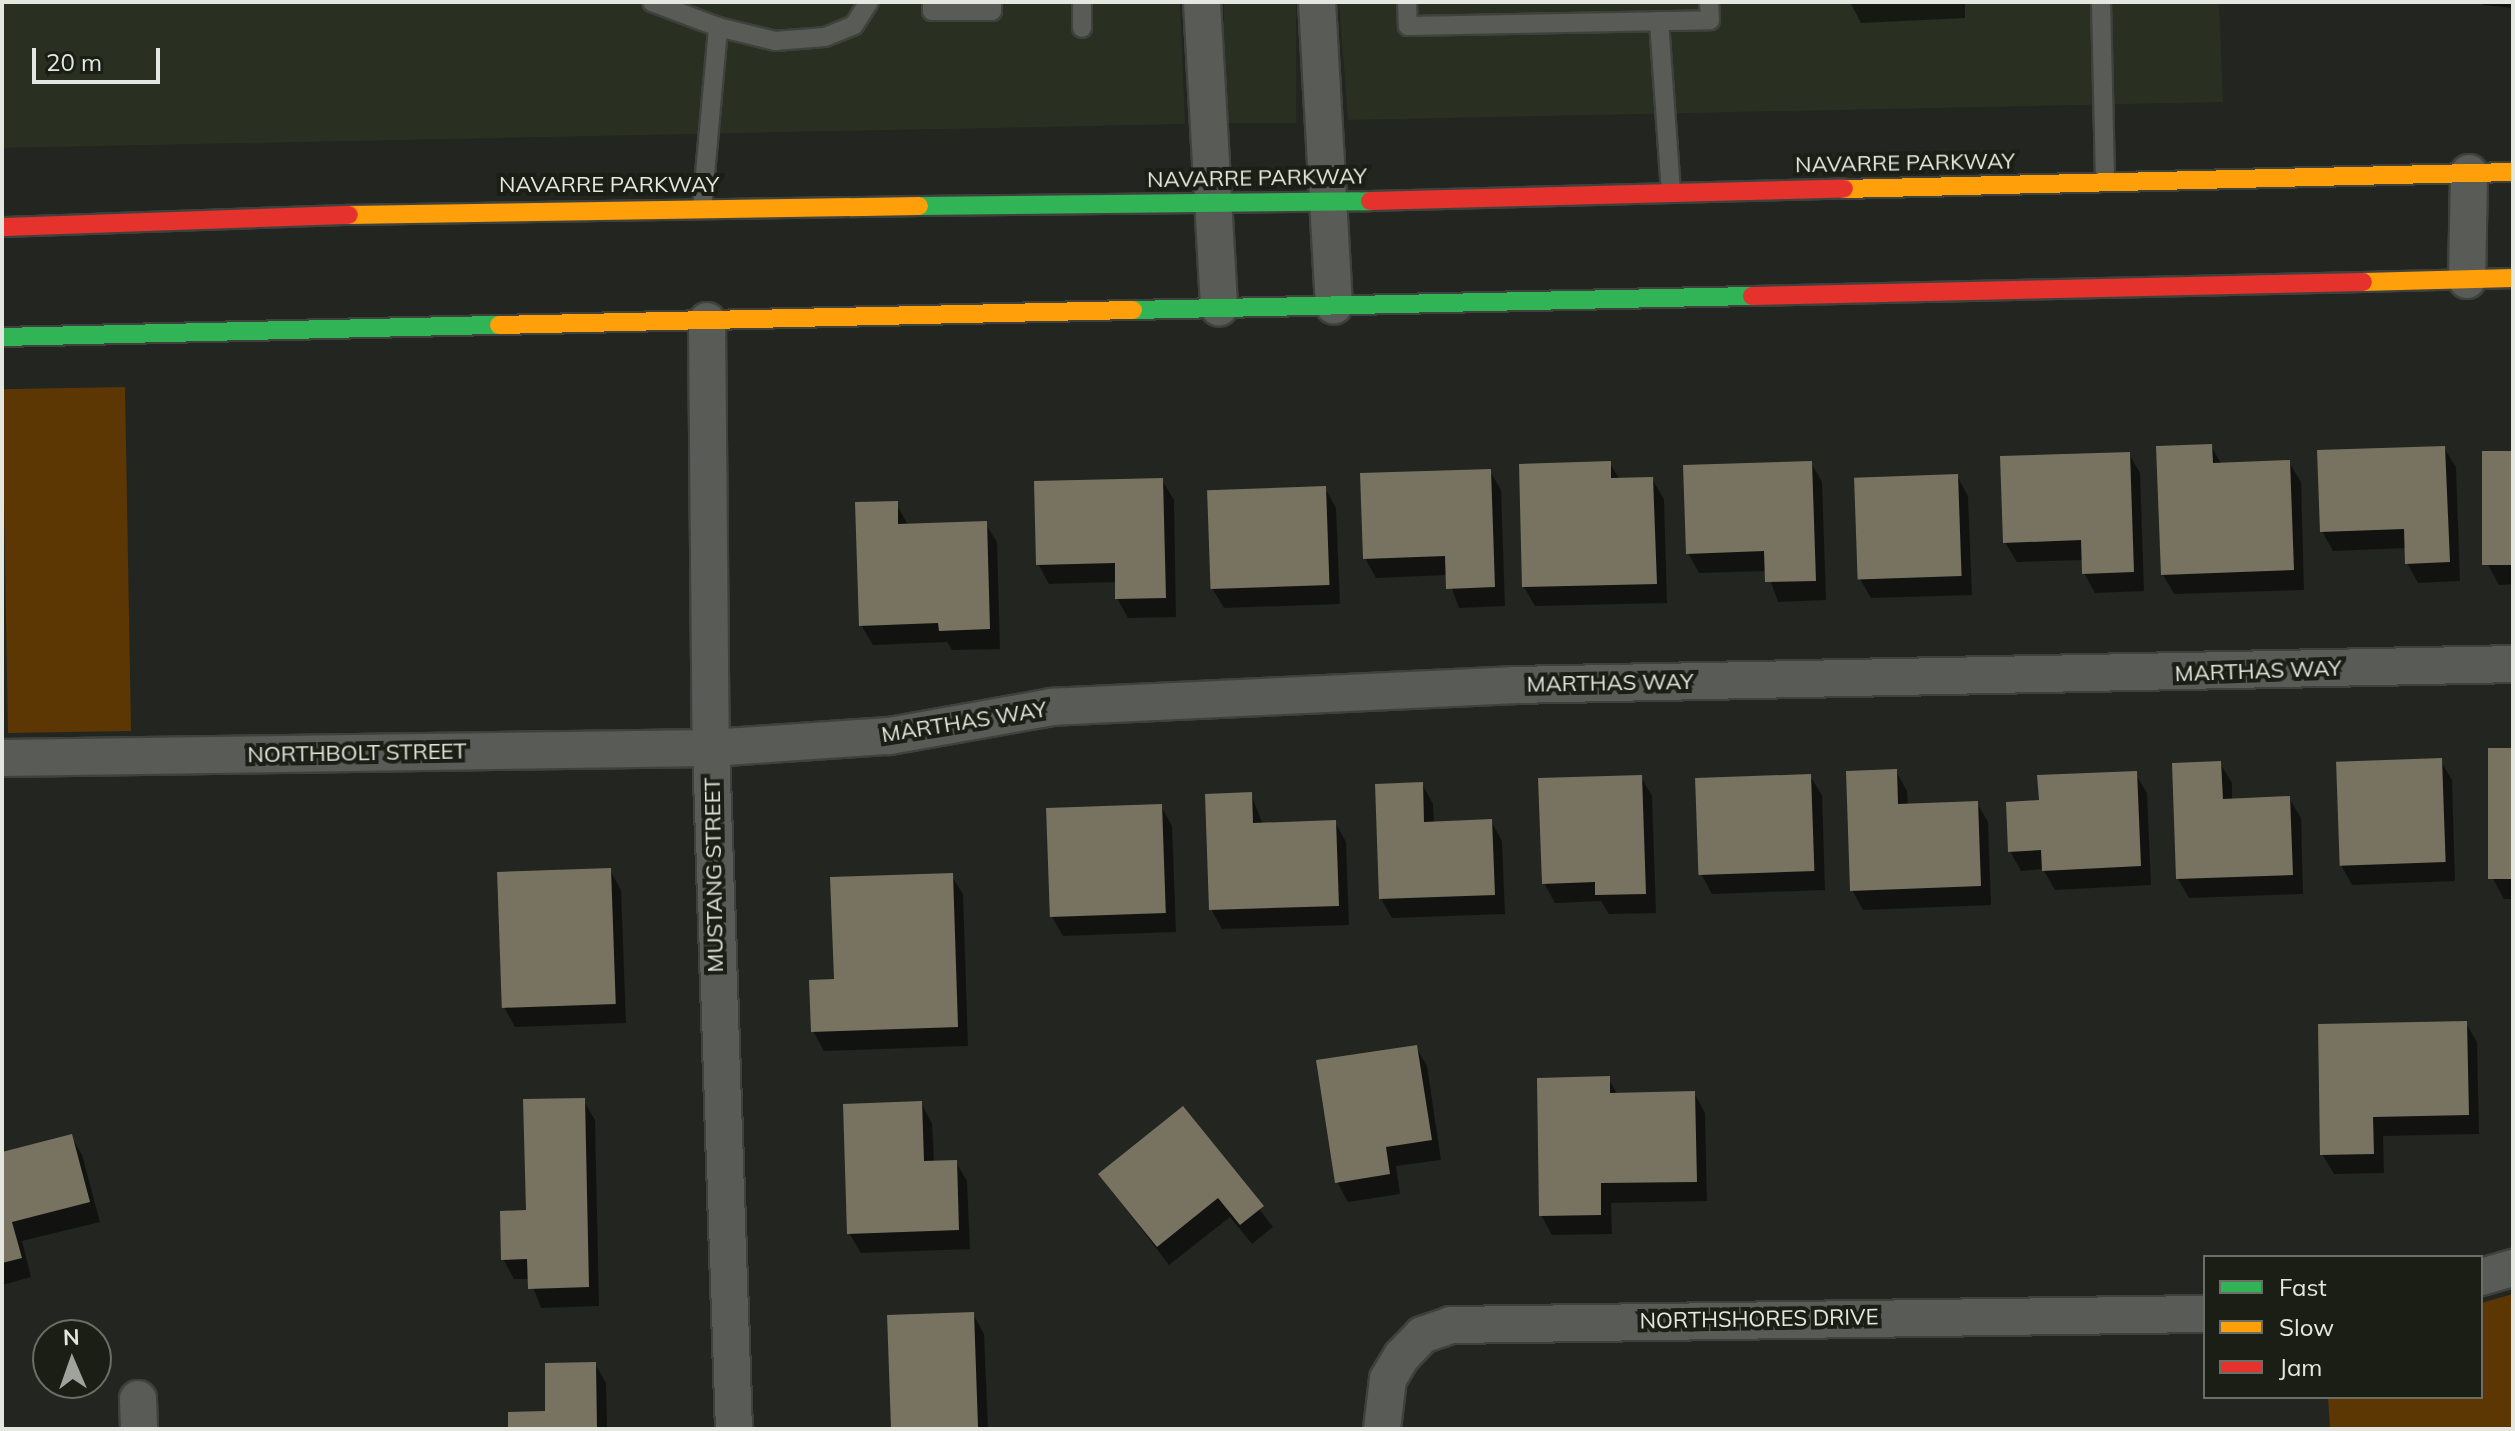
<!DOCTYPE html>
<html>
<head>
<meta charset="utf-8">
<style>
  body { margin:0 }
  #map { position:relative; width:2515px; height:1431px; overflow:hidden; background:#232520; font-family:Mulish,sans-serif }
  div>[style] { position:absolute }
  [style*='--x'] { left:calc(var(--x)*1px); top:calc(var(--y)*1px); width:calc(var(--w)*1px); rotate:calc(var(--a)*1deg) }
  .built>* { inset:0; background:#292f21; transform-origin:0 0 }
  .green>* { inset:0; background:#5c3704; transform-origin:0 0 }
  .shadow>* { inset:0; background:#0007 }
  .building>* { inset:0; background:#777360; transform-origin:0 0 }
  .roads { filter:drop-shadow(2px 0 #3f413d) drop-shadow(-2px 0 #3f413d) drop-shadow(0 2px #3f413d) drop-shadow(0 -2px #3f413d) }
  .lane>* { height:18px; margin:-9px; padding:0 9px; transform-origin:9px; border-radius:9px; background:#595b57 }
  .street>* { height:36px; margin:-18px; padding:0 18px; transform-origin:18px; border-radius:18px; background:#595b57 }
  .fast>* { height:18px; margin:-9px; padding:0 9px; transform-origin:9px; border-radius:9px; background:#30b455 }
  .slow>* { height:18px; margin:-9px; padding:0 9px; transform-origin:9px; border-radius:9px; background:#ff9f0a }
  .jam>* { height:18px; margin:-9px; padding:0 9px; transform-origin:9px; border-radius:9px; background:#e5322d }
  span { translate:-50% -50%; white-space:nowrap; text-align:center; line-height:1.15; -webkit-text-stroke:8px #1a1e15; paint-order:stroke }
  .street-label { font-size:22px; color:#e4e6e0 }
  .frame { position:absolute; inset:0; border:4px solid #e4e6e0; pointer-events:none }
  .legend { position:absolute; left:2203px; top:1255px; width:280px; height:144px; box-sizing:border-box; background:#1a1e15; border:2px solid #6b6e66; margin:0; padding:10px 14px; list-style:none; font-size:24px; color:#e4e6e0 }
  .legend li { display:flex; align-items:center; gap:16px; height:40px }
  .legend b { width:40px; border:2px solid #6b6e66 }
  .north { position:absolute; left:32px; top:1319px; width:80px; height:80px; box-sizing:border-box; background:#1a1e15; border:2px solid #6b6e66; border-radius:50%; rotate:358deg; font-size:22px; font-weight:700; line-height:32px; text-align:center; color:#e4e6e0 }
  .north::after { content:''; display:block; margin:auto; width:28px; height:36px; background:#a0a29d; clip-path:polygon(50% 0,100% 100%,50% 72%,0 100%) }
  .scale { position:absolute; left:32px; top:48px; width:128px; height:36px; box-sizing:border-box; border:4px solid #e4e6e0; border-top:0; padding-left:10px; font-size:24px; line-height:28px; white-space:nowrap; color:#e4e6e0; -webkit-text-stroke:6px #1a1e15; paint-order:stroke }
</style>
</head>
<body>
<div id="map">
  <div class="built">
    <div style="clip-path:polygon(2px 2px,1180px 2px,1185px 124px,2px 148px)"></div>
    <div style="left:1224px;top:2px;width:72px;height:121px"></div>
    <div style="clip-path:polygon(1339px 2px,2219px 2px,2223px 102px,1348px 120px)"></div>
  </div>
  <div class="green">
    <div style="left:125px;top:387px;width:344px;height:123px;rotate:89deg"></div>
    <div style="clip-path:polygon(2513px 1294px,2513px 1429px,2330px 1429px,2328px 1397px,2481px 1397px,2481px 1303px)"></div>
  </div>
  <div class="shadow">
    <div style="clip-path:polygon(1850px 2px,1965px 2px,1965px 18px,1861px 23px)"></div>
    <div style="clip-path:polygon(2481px 2px,2513px 2px,2513px 8px,2483px 5px)"></div>
    <div style="clip-path:polygon(2211px 446px,2222px 465px,2289px 462px,2301px 482px,2304px 590px,2174px 594px,2163px 575px)"></div>
    <div style="clip-path:polygon(2444px 448px,2456px 467px,2460px 581px,2418px 583px,2407px 563px,2407px 548px,2333px 551px,2322px 531px)"></div>
    <div style="clip-path:polygon(2513px 453px,2513px 584px,2499px 585px,2488px 565px)"></div>
    <div style="clip-path:polygon(2129px 454px,2140px 473px,2144px 591px,2095px 593px,2084px 573px,2084px 560px,2017px 562px,2005px 542px)"></div>
    <div style="clip-path:polygon(1610px 463px,1620px 480px,1652px 479px,1664px 499px,1667px 603px,1535px 606px,1524px 587px)"></div>
    <div style="clip-path:polygon(1811px 463px,1822px 482px,1826px 600px,1778px 602px,1767px 571px,1699px 573px,1688px 553px)"></div>
    <div style="clip-path:polygon(1490px 471px,1501px 490px,1505px 606px,1459px 608px,1447px 575px,1376px 578px,1365px 558px)"></div>
    <div style="clip-path:polygon(1957px 476px,1968px 496px,1972px 595px,1871px 598px,1860px 579px)"></div>
    <div style="clip-path:polygon(1162px 480px,1174px 500px,1176px 617px,1128px 618px,1117px 598px,1117px 582px,1049px 584px,1038px 564px)"></div>
    <div style="clip-path:polygon(1325px 488px,1336px 508px,1340px 604px,1224px 608px,1212px 588px)"></div>
    <div style="clip-path:polygon(896px 503px,908px 525px,985px 523px,997px 542px,1000px 649px,952px 650px,947px 642px,873px 645px,861px 625px)"></div>
    <div style="clip-path:polygon(2513px 750px,2513px 899px,2504px 899px,2493px 879px)"></div>
    <div style="clip-path:polygon(2440px 760px,2452px 780px,2455px 881px,2352px 885px,2341px 865px)"></div>
    <div style="clip-path:polygon(2220px 763px,2232px 783px,2232px 800px,2289px 798px,2301px 818px,2303px 894px,2189px 898px,2178px 879px)"></div>
    <div style="clip-path:polygon(1896px 771px,1907px 791px,1908px 805px,1977px 803px,1988px 822px,1991px 905px,1863px 910px,1852px 890px)"></div>
    <div style="clip-path:polygon(2135px 773px,2147px 793px,2151px 885px,2055px 890px,2043px 869px,2021px 871px,2010px 851px,2041px 802px)"></div>
    <div style="clip-path:polygon(1810px 776px,1822px 795px,1825px 890px,1712px 894px,1701px 874px)"></div>
    <div style="clip-path:polygon(1641px 777px,1652px 796px,1656px 913px,1609px 914px,1601px 901px,1555px 903px,1544px 883px)"></div>
    <div style="clip-path:polygon(1422px 784px,1433px 804px,1434px 823px,1491px 821px,1502px 841px,1505px 914px,1392px 918px,1381px 899px)"></div>
    <div style="clip-path:polygon(1251px 794px,1263px 825px,1335px 822px,1346px 842px,1349px 925px,1222px 929px,1211px 909px)"></div>
    <div style="clip-path:polygon(1161px 806px,1172px 826px,1176px 932px,1063px 936px,1052px 917px)"></div>
    <div style="clip-path:polygon(610px 870px,621px 890px,626px 1023px,515px 1027px,504px 1007px)"></div>
    <div style="clip-path:polygon(951px 875px,963px 894px,968px 1046px,824px 1051px,813px 1031px,836px 981px)"></div>
    <div style="clip-path:polygon(2466px 1023px,2477px 1042px,2479px 1134px,2383px 1136px,2384px 1173px,2334px 1174px,2322px 1154px)"></div>
    <div style="clip-path:polygon(1416px 1047px,1427px 1066px,1441px 1160px,1396px 1166px,1400px 1194px,1348px 1202px,1337px 1182px)"></div>
    <div style="clip-path:polygon(1608px 1078px,1618px 1095px,1694px 1093px,1705px 1113px,1707px 1201px,1611px 1203px,1612px 1234px,1552px 1235px,1541px 1215px)"></div>
    <div style="clip-path:polygon(583px 1100px,595px 1120px,599px 1306px,541px 1308px,530px 1279px,514px 1279px,503px 1259px)"></div>
    <div style="clip-path:polygon(921px 1103px,932px 1123px,934px 1162px,956px 1162px,967px 1181px,970px 1249px,861px 1253px,849px 1233px)"></div>
    <div style="clip-path:polygon(1183px 1109px,1273px 1227px,1252px 1244px,1230px 1217px,1169px 1265px,1100px 1175px)"></div>
    <div style="clip-path:polygon(71px 1136px,82px 1155px,100px 1222px,22px 1241px,31px 1277px,2px 1285px,2px 1154px)"></div>
    <div style="clip-path:polygon(973px 1314px,984px 1334px,988px 1429px,892px 1429px)"></div>
    <div style="clip-path:polygon(595px 1364px,606px 1383px,607px 1429px,510px 1429px,547px 1413px)"></div>
  </div>
  <div class="building">
    <div style="clip-path:polygon(2212px 444px,2213px 463px,2290px 460px,2294px 570px,2161px 575px,2156px 446px)"></div>
    <div style="clip-path:polygon(2445px 446px,2450px 562px,2405px 564px,2404px 529px,2320px 532px,2317px 450px)"></div>
    <div style="left:2513px;top:451px;width:114px;height:31px;rotate:90deg"></div>
    <div style="clip-path:polygon(2130px 452px,2134px 572px,2082px 574px,2081px 540px,2003px 543px,2000px 456px)"></div>
    <div style="clip-path:polygon(1611px 461px,1611px 478px,1653px 477px,1657px 584px,1522px 587px,1519px 464px)"></div>
    <div style="clip-path:polygon(1812px 461px,1816px 581px,1765px 582px,1764px 551px,1686px 554px,1683px 465px)"></div>
    <div style="clip-path:polygon(1491px 469px,1495px 587px,1446px 589px,1445px 556px,1363px 559px,1360px 473px)"></div>
    <div style="left:1958px;top:474px;width:102px;height:104px;rotate:88deg"></div>
    <div style="clip-path:polygon(1163px 478px,1166px 598px,1115px 599px,1115px 563px,1036px 565px,1034px 481px)"></div>
    <div style="left:1326px;top:486px;width:99px;height:119px;rotate:88deg"></div>
    <div style="clip-path:polygon(898px 501px,898px 524px,987px 521px,990px 629px,939px 631px,938px 623px,859px 626px,855px 502px)"></div>
    <div style="left:2513px;top:748px;width:131px;height:25px;rotate:90deg"></div>
    <div style="left:2442px;top:758px;width:104px;height:106px;rotate:88deg"></div>
    <div style="clip-path:polygon(2221px 761px,2223px 799px,2290px 796px,2293px 875px,2176px 879px,2172px 763px)"></div>
    <div style="clip-path:polygon(1897px 769px,1898px 804px,1978px 801px,1981px 886px,1850px 891px,1846px 771px)"></div>
    <div style="clip-path:polygon(2137px 771px,2141px 866px,2042px 871px,2041px 850px,2008px 852px,2006px 802px,2039px 800px,2037px 775px)"></div>
    <div style="left:1811px;top:774px;width:97px;height:116px;rotate:88deg"></div>
    <div style="clip-path:polygon(1642px 775px,1646px 894px,1595px 895px,1595px 882px,1542px 884px,1538px 778px)"></div>
    <div style="clip-path:polygon(1423px 782px,1424px 822px,1492px 819px,1495px 895px,1379px 899px,1375px 784px)"></div>
    <div style="clip-path:polygon(1252px 792px,1253px 823px,1336px 820px,1339px 906px,1209px 910px,1205px 794px)"></div>
    <div style="left:1162px;top:804px;width:109px;height:116px;rotate:88deg"></div>
    <div style="left:611px;top:868px;width:136px;height:114px;rotate:88deg"></div>
    <div style="clip-path:polygon(953px 873px,958px 1027px,811px 1032px,809px 980px,834px 979px,830px 877px)"></div>
    <div style="clip-path:polygon(2467px 1021px,2469px 1115px,2373px 1117px,2374px 1154px,2320px 1155px,2318px 1024px)"></div>
    <div style="clip-path:polygon(1417px 1045px,1432px 1140px,1386px 1147px,1390px 1174px,1335px 1183px,1316px 1060px)"></div>
    <div style="clip-path:polygon(1610px 1076px,1610px 1093px,1695px 1091px,1697px 1182px,1601px 1183px,1601px 1215px,1539px 1216px,1537px 1078px)"></div>
    <div style="clip-path:polygon(585px 1098px,589px 1287px,528px 1289px,527px 1259px,501px 1260px,500px 1211px,526px 1210px,523px 1099px)"></div>
    <div style="clip-path:polygon(922px 1101px,924px 1161px,957px 1160px,959px 1230px,847px 1234px,843px 1104px)"></div>
    <div style="clip-path:polygon(1183px 1106px,1264px 1206px,1240px 1225px,1218px 1198px,1157px 1247px,1098px 1174px)"></div>
    <div style="clip-path:polygon(72px 1134px,90px 1202px,12px 1222px,22px 1258px,2px 1263px,2px 1152px)"></div>
    <div style="left:974px;top:1312px;width:117px;height:87px;rotate:88deg"></div>
    <div style="clip-path:polygon(596px 1362px,597px 1429px,508px 1429px,508px 1412px,545px 1411px,545px 1363px)"></div>
  </div>
  <div class="roads">
    <div class="lane">
      <div style="--x:652;--y:2;--w:71;--a:20.7"></div>
      <div style="--x:932;--y:2;--w:9;--a:90"></div>
      <div style="--x:932;--y:11;--w:60;--a:0"></div>
      <div style="--x:992;--y:11;--w:9;--a:-90"></div>
      <div style="--x:1082;--y:2;--w:26;--a:90"></div>
      <div style="--x:1407;--y:2;--w:24;--a:88"></div>
      <div style="--x:1408;--y:26;--w:302;--a:-1.1"></div>
      <div style="--x:1710;--y:20;--w:18;--a:-93"></div>
      <div style="--x:2101;--y:2;--w:180;--a:88.7"></div>
      <div style="--x:1659;--y:21;--w:172;--a:86"></div>
      <div style="--x:702;--y:208;--w:182;--a:-84.9"></div>
      <div style="--x:718;--y:27;--w:59;--a:13.8"></div>
      <div style="--x:775;--y:41;--w:50;--a:-4.6"></div>
      <div style="--x:825;--y:37;--w:31;--a:-22"></div>
      <div style="--x:854;--y:25;--w:27;--a:-57"></div>
    </div>
    <div class="street">
      <div style="--x:1202;--y:2;--w:306;--a:86.8"></div>
      <div style="--x:1317;--y:2;--w:304;--a:86.8"></div>
      <div style="--x:2467;--y:280;--w:107;--a:-88.9"></div>
      <div style="--x:707;--y:321;--w:427;--a:89.5"></div>
      <div style="--x:711;--y:748;--w:681;--a:88.07"></div>
      <div style="--x:2;--y:758;--w:709;--a:-0.81"></div>
      <div style="--x:711;--y:748;--w:178;--a:-3.9"></div>
      <div style="--x:889;--y:736;--w:165;--a:-10.1"></div>
      <div style="--x:1051;--y:707;--w:464;--a:-2.7"></div>
      <div style="--x:1514;--y:685;--w:999;--a:-1.2"></div>
      <div style="--x:2481;--y:1277;--w:33;--a:-16"></div>
      <div style="--x:138;--y:1399;--w:30;--a:88"></div>
      <div style="--x:1382;--y:1429;--w:50;--a:-83.2"></div>
      <div style="--x:1388;--y:1379;--w:27;--a:-59"></div>
      <div style="--x:1402;--y:1356;--w:29;--a:-46"></div>
      <div style="--x:1422;--y:1335;--w:31;--a:-19"></div>
      <div style="--x:1451;--y:1325;--w:754;--a:-0.84"></div>
    </div>
    <div class="fast">
      <div style="--x:919;--y:206;--w:451;--a:-0.6"></div>
      <div style="--x:1133;--y:310;--w:619;--a:-1.3"></div>
      <div style="--x:2;--y:337;--w:497;--a:-1.4"></div>
    </div>
    <div class="slow">
      <div style="--x:1844;--y:189;--w:669;--a:-1.46"></div>
      <div style="--x:349;--y:215;--w:570;--a:-0.9"></div>
      <div style="--x:2363;--y:282;--w:150;--a:-1.5"></div>
      <div style="--x:499;--y:325;--w:634;--a:-1.36"></div>
    </div>
    <div class="jam">
      <div style="--x:1370;--y:201;--w:474;--a:-1.5"></div>
      <div style="--x:2;--y:227;--w:347;--a:-2"></div>
      <div style="--x:1752;--y:296;--w:611;--a:-1.31"></div>
    </div>
  </div>
  <div class="street-label">
    <span style="left:1905px;top:163px;rotate:-1deg">NAVARRE PARKWAY</span>
    <span style="left:1257px;top:178px;rotate:-1deg">NAVARRE PARKWAY</span>
    <span style="left:609px;top:185px">NAVARRE PARKWAY</span>
    <span style="left:2258px;top:671px;rotate:-2deg">MARTHAS WAY</span>
    <span style="left:1610px;top:683px;rotate:-1deg">MARTHAS WAY</span>
    <span style="left:964px;top:722px;rotate:-9deg">MARTHAS WAY</span>
    <span style="left:357px;top:753px;rotate:-1deg">NORTHBOLT STREET</span>
    <span style="left:714px;top:875px;rotate:-91deg">MUSTANG STREET</span>
    <span style="left:1759px;top:1319px;rotate:-1deg">NORTHSHORES DRIVE</span>
  </div>
  <div class="frame"></div>
  <ul class="legend">
  <li><b style="height:10px;background:#30b455"></b>Fast</li>
  <li><b style="height:10px;background:#ff9f0a"></b>Slow</li>
  <li><b style="height:10px;background:#e5322d"></b>Jam</li>
  </ul>
  <div class="north">N</div>
  <div class="scale">20 m</div>
</div>
</body>
</html>
